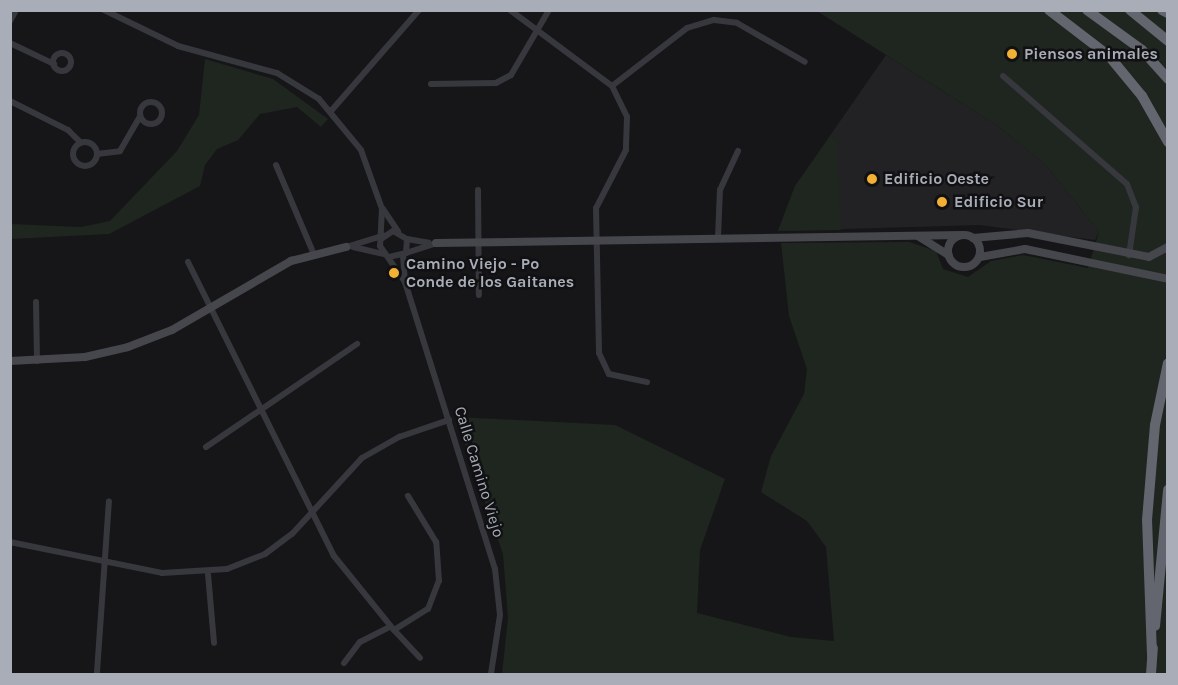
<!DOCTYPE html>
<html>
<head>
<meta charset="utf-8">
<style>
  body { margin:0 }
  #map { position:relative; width:1178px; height:685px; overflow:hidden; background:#161618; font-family:Karla,sans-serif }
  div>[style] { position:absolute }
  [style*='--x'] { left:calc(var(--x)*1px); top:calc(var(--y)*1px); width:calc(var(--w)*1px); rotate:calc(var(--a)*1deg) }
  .built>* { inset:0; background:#222225 }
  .green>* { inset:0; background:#1e261f }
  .street>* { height:6px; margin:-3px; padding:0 3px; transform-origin:3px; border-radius:3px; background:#37383d }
  .street>.ring { margin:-3px; padding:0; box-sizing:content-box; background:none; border:6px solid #37383d; border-radius:50% }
  .secondary>* { height:8px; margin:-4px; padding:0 4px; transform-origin:4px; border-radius:4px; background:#45474d }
  .secondary>.ring { margin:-4px; padding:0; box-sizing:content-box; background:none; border:8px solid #45474d; border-radius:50% }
  .highway>* { height:10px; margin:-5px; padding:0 5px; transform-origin:5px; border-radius:5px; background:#63666e }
  .dots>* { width:16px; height:16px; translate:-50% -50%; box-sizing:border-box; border:3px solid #111113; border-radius:50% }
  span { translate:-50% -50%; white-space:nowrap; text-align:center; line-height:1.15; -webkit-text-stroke:5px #111113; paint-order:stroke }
  .poi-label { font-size:16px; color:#a8adb8; font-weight:700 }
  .left { translate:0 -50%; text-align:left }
  .street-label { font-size:16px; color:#a8adb8 }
  .frame { position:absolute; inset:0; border:12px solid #a8adb8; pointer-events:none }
</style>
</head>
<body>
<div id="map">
  <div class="built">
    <div style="clip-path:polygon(886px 55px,998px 126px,1046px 165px,1099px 232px,1095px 240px,979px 225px,778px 231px,795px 186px)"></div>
  </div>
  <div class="green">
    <div style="clip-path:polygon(817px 11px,1167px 11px,1167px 674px,502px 674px,508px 618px,503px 554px,456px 417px,615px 425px,725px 479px,700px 550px,697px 613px,791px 637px,834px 641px,826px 547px,807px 521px,761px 492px,771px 456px,804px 394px,807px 369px,789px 316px,781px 243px,909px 242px,936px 251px,943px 269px,968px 277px,991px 261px,1023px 255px,1088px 268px,1099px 232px,1046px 165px,998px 126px)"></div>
    <div style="clip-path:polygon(205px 59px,273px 79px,328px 119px,321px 127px,297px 107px,260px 114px,238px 140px,217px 149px,205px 165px,200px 186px,109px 234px,11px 239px,11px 224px,81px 227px,110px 221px,177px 151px,199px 115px)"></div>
    <div style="clip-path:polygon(831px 136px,837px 141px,841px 230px,778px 231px,795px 186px)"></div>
  </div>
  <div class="street">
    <div style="--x:104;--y:10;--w:82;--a:25.9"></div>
    <div style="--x:178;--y:46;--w:103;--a:15.3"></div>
    <div style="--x:277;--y:73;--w:49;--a:31.8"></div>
    <div style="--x:319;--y:99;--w:66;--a:50.5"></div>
    <div style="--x:361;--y:150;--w:63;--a:70.4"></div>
    <div style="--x:382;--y:209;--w:37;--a:93"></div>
    <div style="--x:380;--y:246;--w:44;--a:55.2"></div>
    <div style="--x:510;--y:10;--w:127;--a:36.7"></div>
    <div style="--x:612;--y:86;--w:34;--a:64"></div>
    <div style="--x:627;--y:117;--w:33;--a:92"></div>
    <div style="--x:626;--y:150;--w:65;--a:117.3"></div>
    <div style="--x:596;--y:208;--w:145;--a:88.8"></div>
    <div style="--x:599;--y:353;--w:23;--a:65"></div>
    <div style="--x:609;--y:374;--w:39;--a:12"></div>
    <div style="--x:10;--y:21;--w:13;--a:-61"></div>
    <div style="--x:10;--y:43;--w:49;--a:25.5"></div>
    <div class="ring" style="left:53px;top:53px;width:12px;height:12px"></div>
    <div style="--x:1003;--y:76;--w:164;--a:41.1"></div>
    <div style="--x:1127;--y:184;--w:25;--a:69"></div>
    <div style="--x:1136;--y:207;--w:49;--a:98.3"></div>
    <div style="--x:431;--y:84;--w:65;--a:-0.9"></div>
    <div style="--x:496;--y:83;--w:17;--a:-28"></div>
    <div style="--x:511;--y:75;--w:75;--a:-59.7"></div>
    <div style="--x:612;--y:86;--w:95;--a:-37.7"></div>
    <div style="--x:687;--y:28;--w:28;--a:-17"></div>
    <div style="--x:714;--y:20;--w:23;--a:7"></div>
    <div style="--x:737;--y:23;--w:78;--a:29.8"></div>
    <div style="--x:10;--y:101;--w:65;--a:26.6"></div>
    <div style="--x:68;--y:130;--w:18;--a:45"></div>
    <div class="ring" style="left:140px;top:102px;width:16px;height:16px"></div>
    <div style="--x:331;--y:111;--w:134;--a:-48.9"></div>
    <div class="ring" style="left:73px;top:142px;width:18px;height:18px"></div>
    <div style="--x:97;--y:154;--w:23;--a:-7"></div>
    <div style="--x:120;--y:151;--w:39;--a:-60"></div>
    <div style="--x:276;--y:165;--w:95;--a:67"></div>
    <div style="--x:478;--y:190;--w:105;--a:89.5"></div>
    <div style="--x:383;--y:209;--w:27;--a:56"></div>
    <div style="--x:718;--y:237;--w:47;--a:-87.6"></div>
    <div style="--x:720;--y:190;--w:43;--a:-65.2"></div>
    <div style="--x:381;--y:239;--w:14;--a:-34"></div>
    <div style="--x:393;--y:231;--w:16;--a:30"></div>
    <div style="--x:407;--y:239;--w:14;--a:94"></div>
    <div style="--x:406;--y:253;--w:17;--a:167"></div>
    <div style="--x:407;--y:239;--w:22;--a:10"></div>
    <div style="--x:346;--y:247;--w:39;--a:-17"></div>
    <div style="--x:353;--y:247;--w:32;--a:13"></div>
    <div style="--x:406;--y:253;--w:32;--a:-18"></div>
    <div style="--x:403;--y:255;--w:27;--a:86"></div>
    <div style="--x:405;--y:282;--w:301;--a:72.6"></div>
    <div style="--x:495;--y:569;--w:46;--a:83.8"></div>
    <div style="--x:500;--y:615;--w:60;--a:98.7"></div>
    <div style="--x:188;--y:262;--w:328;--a:63.6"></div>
    <div style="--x:334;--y:556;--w:95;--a:51"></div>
    <div style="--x:394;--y:630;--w:40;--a:-32"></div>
    <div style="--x:428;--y:609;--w:30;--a:-69"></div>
    <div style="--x:439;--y:581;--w:39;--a:-94"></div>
    <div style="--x:436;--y:542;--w:54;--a:-121.3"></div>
    <div style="--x:36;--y:302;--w:59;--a:89"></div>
    <div style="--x:206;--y:447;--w:183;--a:-34.3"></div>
    <div style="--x:10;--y:542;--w:155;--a:11.5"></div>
    <div style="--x:162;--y:573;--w:65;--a:-3.5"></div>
    <div style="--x:227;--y:569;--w:41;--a:-21.5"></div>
    <div style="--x:265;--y:554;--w:34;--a:-37"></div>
    <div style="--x:292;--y:534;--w:103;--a:-47.4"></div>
    <div style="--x:362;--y:458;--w:43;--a:-29.6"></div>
    <div style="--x:399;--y:437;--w:53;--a:-18.8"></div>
    <div style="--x:208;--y:574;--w:69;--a:85"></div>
    <div style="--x:394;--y:630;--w:38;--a:47"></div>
    <div style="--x:344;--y:663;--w:26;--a:-53"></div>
    <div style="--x:360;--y:642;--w:34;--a:-27"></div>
    <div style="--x:97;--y:672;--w:171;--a:-86"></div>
  </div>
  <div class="secondary">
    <div class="ring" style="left:948px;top:235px;width:24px;height:24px"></div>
    <div style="--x:918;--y:236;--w:36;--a:32"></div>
    <div style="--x:973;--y:238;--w:55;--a:-5.2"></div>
    <div style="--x:1028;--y:233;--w:123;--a:11.2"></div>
    <div style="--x:1149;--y:257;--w:21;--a:-28"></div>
    <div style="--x:436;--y:243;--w:526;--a:-0.87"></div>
    <div style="--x:980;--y:257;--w:46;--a:-10.1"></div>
    <div style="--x:1025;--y:249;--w:146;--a:11.8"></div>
    <div style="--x:10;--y:361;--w:75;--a:-3.1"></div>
    <div style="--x:85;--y:357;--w:44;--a:-13.1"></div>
    <div style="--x:128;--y:347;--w:47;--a:-21.1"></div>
    <div style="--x:172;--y:330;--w:138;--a:-30.1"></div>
    <div style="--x:291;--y:261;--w:57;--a:-14.3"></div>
  </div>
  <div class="highway">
    <div style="--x:1049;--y:10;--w:76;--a:37.5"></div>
    <div style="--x:1109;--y:56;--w:52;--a:50.5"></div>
    <div style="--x:1142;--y:96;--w:53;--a:60.5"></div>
    <div style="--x:1087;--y:10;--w:68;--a:36"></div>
    <div style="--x:1142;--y:50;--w:39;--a:48"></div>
    <div style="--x:1130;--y:10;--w:49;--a:39.2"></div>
    <div style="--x:1162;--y:10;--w:7;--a:27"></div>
    <div style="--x:1155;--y:626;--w:137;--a:-84.5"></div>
    <div style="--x:1152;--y:655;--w:135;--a:-92.1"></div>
    <div style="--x:1147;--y:520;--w:95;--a:-85.2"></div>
    <div style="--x:1155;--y:425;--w:63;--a:-78.2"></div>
    <div style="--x:1151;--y:674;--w:26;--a:-86"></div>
  </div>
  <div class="dots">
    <div style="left:1012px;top:54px;background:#f2b134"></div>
    <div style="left:872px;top:179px;background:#f2b134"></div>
    <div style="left:942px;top:202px;background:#f2b134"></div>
    <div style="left:394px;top:273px;background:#f2b134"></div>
  </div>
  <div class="poi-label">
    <span class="left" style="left:1024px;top:54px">Piensos animales</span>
    <span class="left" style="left:884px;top:179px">Edificio Oeste</span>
    <span class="left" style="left:954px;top:202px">Edificio Sur</span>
    <span class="left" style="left:406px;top:273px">Camino Viejo - Pº<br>Conde de los Gaitanes</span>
  </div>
  <div class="street-label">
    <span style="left:479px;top:472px;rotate:73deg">Calle Camino Viejo</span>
  </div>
  <div class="frame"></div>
</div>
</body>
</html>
